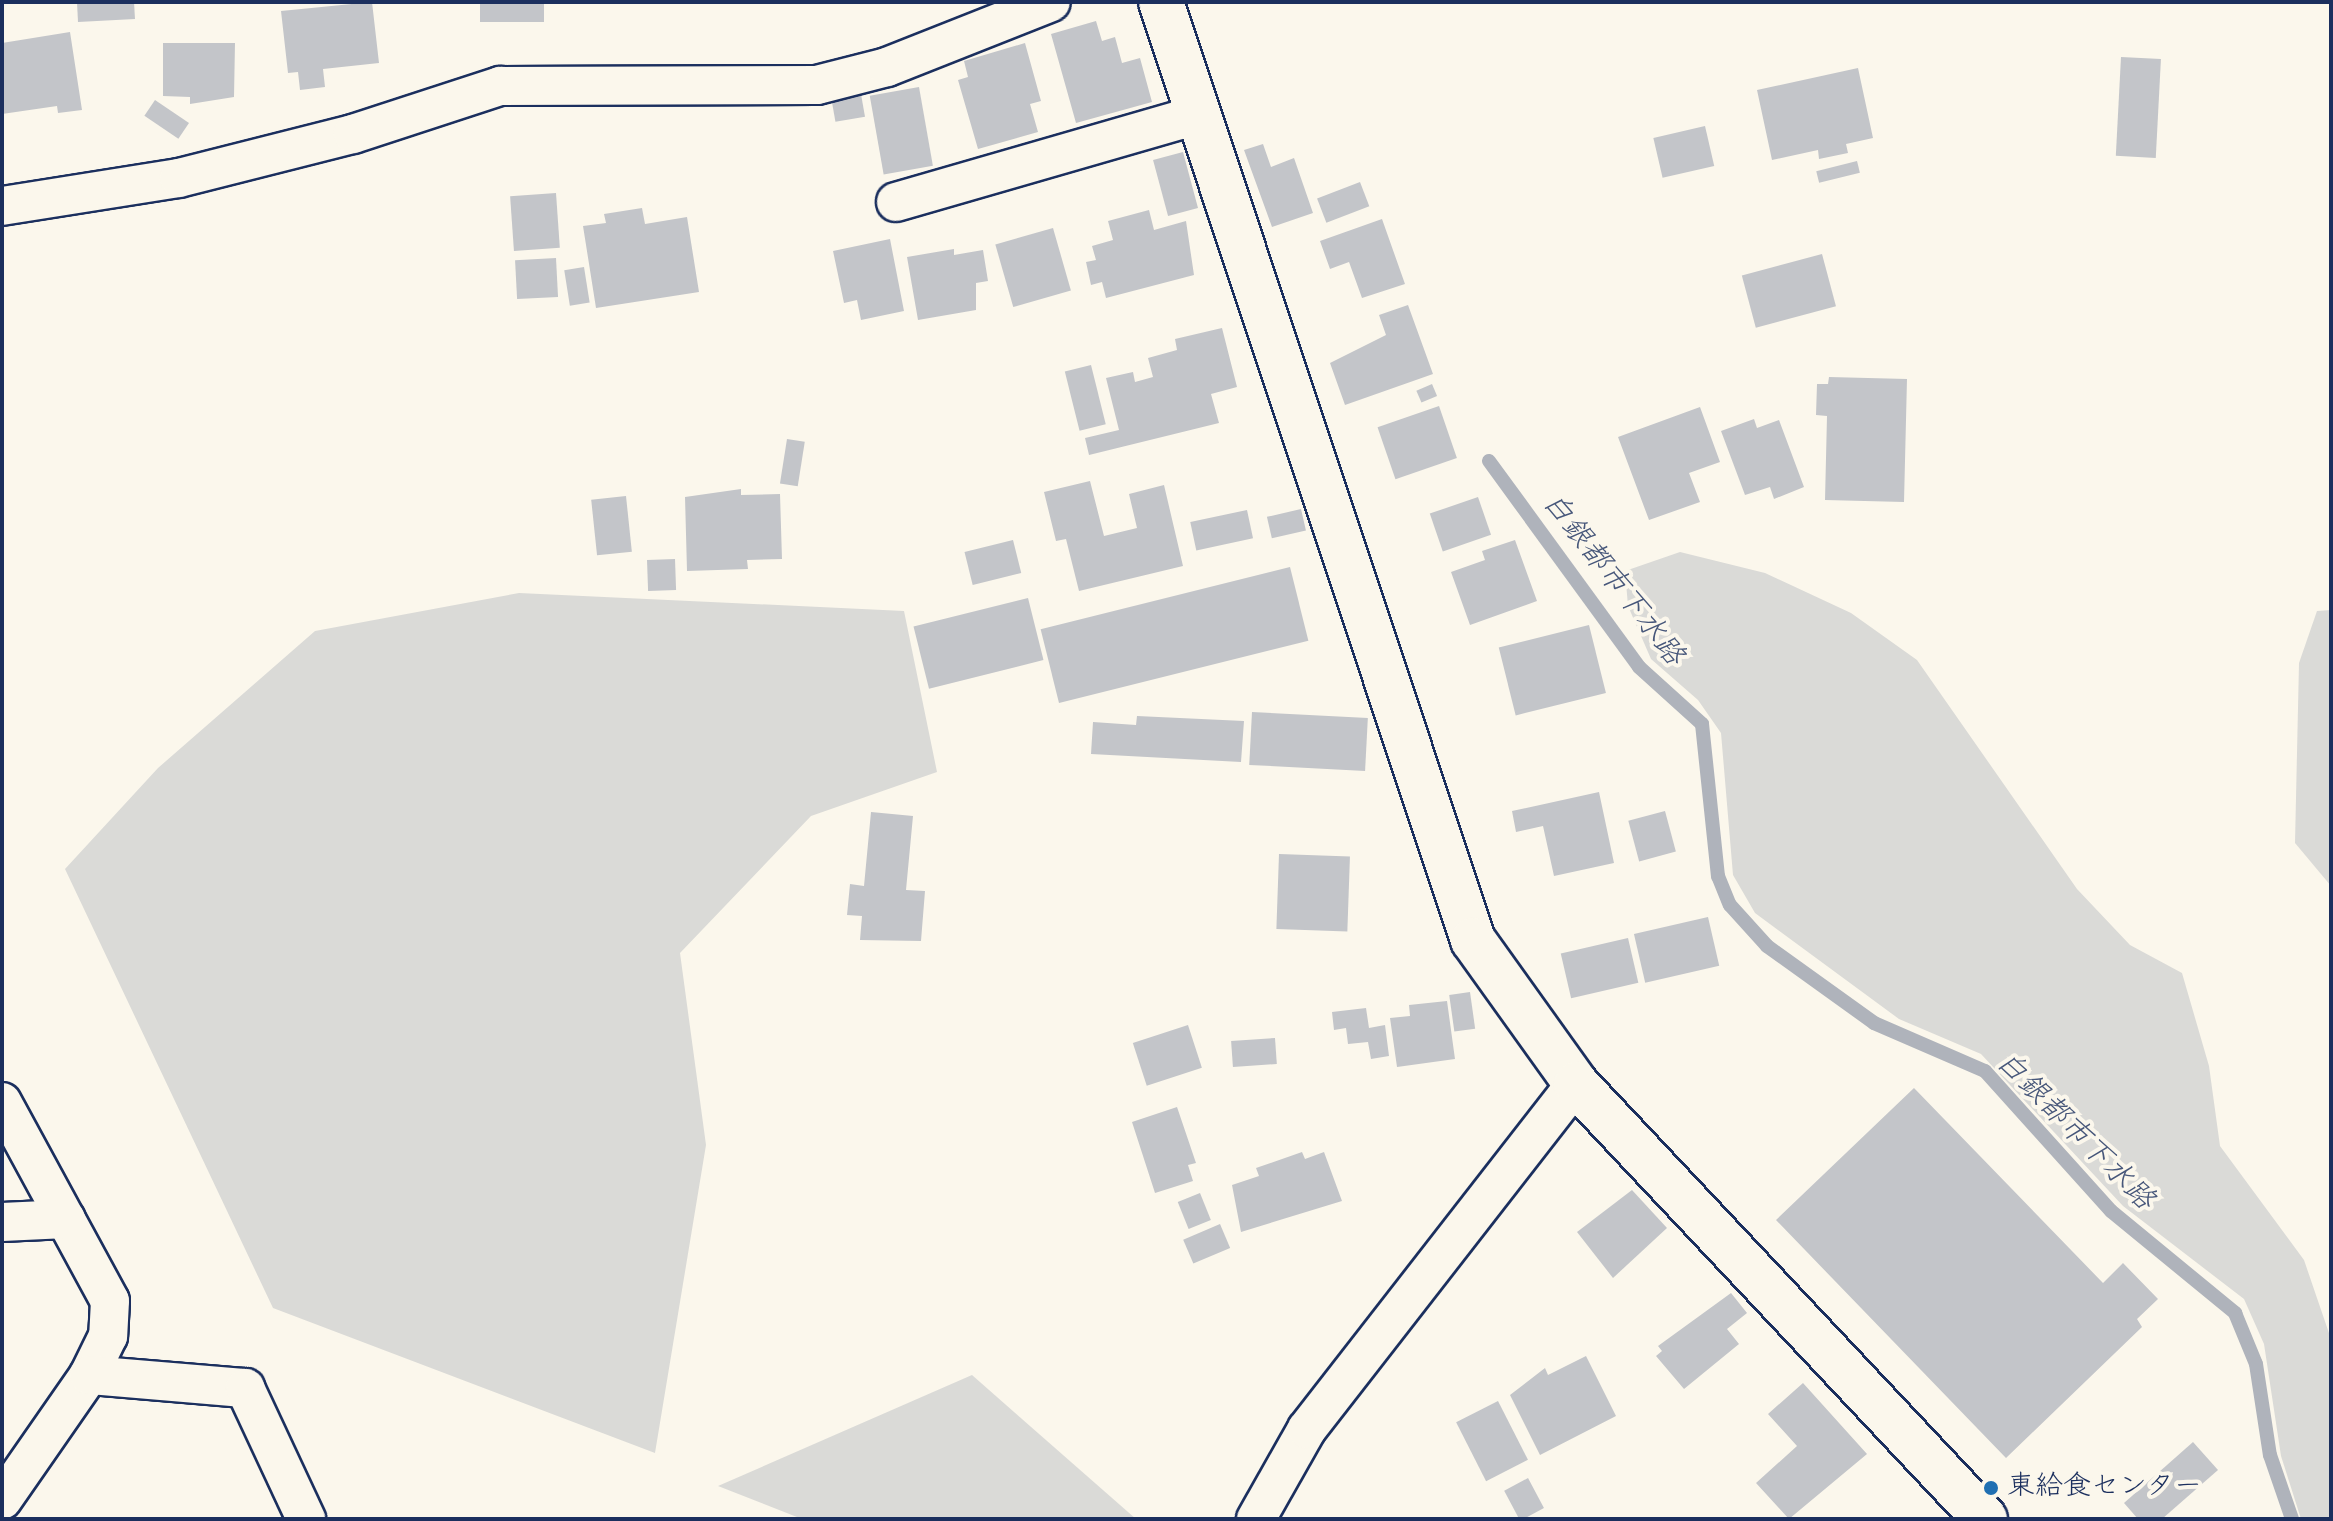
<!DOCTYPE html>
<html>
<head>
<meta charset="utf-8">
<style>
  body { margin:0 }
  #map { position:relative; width:2333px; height:1521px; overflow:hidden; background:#fbf7ec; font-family:"Indie Flower","Klee One",sans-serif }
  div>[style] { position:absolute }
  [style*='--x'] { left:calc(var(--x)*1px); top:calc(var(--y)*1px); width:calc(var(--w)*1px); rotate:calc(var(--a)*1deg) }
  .green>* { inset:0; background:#dadad7 }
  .stream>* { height:14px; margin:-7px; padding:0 7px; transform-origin:7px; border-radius:7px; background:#afb3bb }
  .building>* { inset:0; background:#c3c5c9; transform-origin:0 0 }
  .roads { filter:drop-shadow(2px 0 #1b2f5e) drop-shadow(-2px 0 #1b2f5e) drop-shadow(0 2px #1b2f5e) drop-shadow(0 -2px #1b2f5e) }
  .street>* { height:38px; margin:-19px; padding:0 19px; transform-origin:19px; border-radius:19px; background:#fbf7ec }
  .secondary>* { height:44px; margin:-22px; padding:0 22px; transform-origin:22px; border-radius:22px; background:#fbf7ec }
  .dots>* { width:22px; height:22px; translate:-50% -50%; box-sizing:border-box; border:4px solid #fbf7ec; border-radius:50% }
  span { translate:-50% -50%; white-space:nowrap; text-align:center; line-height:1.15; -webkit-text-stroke:8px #fbf7ec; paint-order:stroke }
  .poi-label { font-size:28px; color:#1b2f5e }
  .left { translate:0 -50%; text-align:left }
  .water-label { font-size:30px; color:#47577a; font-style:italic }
  .frame { position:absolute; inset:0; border:4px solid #1b2f5e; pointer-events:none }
</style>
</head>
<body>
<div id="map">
  <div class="green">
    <div style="clip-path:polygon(1680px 552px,1765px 573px,1851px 613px,1917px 660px,2077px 889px,2130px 945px,2182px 973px,2209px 1066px,2220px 1146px,2304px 1260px,2331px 1339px,2331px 1519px,2301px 1519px,2281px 1456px,2264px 1344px,2244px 1299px,2123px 1206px,1981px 1054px,1899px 1019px,1755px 913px,1733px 875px,1721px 733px,1698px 700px,1651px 659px,1628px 606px,1625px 571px)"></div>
    <div style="clip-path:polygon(519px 593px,904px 611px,937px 772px,811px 816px,680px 953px,706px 1145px,655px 1453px,273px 1308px,65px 869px,158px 768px,315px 631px)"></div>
    <div style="clip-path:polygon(2331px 610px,2331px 886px,2295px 843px,2299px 663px,2317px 611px)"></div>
    <div style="clip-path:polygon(972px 1375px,1136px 1519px,802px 1519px,718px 1486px)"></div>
  </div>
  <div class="stream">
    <div style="--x:1489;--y:461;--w:255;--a:53.9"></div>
    <div style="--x:1639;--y:667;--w:85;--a:42.1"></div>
    <div style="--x:1702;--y:724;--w:153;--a:84"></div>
    <div style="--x:1718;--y:876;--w:31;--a:68"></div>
    <div style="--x:1730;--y:905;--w:55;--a:47.9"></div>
    <div style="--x:1767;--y:946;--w:132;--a:35.7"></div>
    <div style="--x:1874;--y:1023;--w:121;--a:23.4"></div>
    <div style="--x:1985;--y:1071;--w:188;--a:48"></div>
    <div style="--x:2111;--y:1211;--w:161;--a:39.4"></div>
    <div style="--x:2235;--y:1313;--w:55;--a:67.6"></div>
    <div style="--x:2256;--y:1364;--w:92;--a:81.3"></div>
    <div style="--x:2270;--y:1455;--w:68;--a:71"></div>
  </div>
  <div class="building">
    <div style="clip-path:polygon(77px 2px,134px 2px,135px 19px,78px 22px)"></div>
    <div style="clip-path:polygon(372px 2px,379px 63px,323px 69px,325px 87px,300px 90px,298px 72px,288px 73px,281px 11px)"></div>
    <div style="left:480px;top:2px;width:64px;height:20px"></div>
    <div style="clip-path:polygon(1096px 21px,1102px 41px,1115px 37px,1122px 63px,1140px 58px,1152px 102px,1076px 123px,1051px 34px)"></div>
    <div style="clip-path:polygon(70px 32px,82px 110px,58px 113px,57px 106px,2px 114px,2px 43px)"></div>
    <div style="clip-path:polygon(163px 43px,235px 43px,234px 97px,190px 104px,190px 97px,163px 96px)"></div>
    <div style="clip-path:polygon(1025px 43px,1041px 101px,1030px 104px,1038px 132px,978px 149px,958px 80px,968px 77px,964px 61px)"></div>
    <div style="left:2121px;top:57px;width:40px;height:99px;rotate:3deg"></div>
    <div style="clip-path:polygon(1858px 68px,1873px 138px,1846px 144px,1848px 153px,1819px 159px,1818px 150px,1772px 160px,1757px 90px)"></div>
    <div style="left:919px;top:87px;width:80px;height:50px;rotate:80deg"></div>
    <div style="left:861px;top:94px;width:23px;height:30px;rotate:80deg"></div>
    <div style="left:155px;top:100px;width:41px;height:19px;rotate:34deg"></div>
    <div style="left:1705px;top:126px;width:41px;height:53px;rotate:77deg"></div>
    <div style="clip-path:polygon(1263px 144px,1271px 167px,1294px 158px,1313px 213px,1272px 227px,1244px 150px)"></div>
    <div style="left:1183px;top:152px;width:58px;height:31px;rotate:75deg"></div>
    <div style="left:1857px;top:161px;width:12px;height:42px;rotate:76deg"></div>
    <div style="left:1360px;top:182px;width:26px;height:46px;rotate:69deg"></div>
    <div style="left:556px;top:193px;width:55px;height:46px;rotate:86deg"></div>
    <div style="clip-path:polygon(642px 208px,645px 224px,687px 217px,699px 292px,596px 308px,583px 226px,606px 223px,604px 214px)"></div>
    <div style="clip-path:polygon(1149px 210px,1154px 230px,1186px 221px,1194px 275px,1106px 298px,1102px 282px,1091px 285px,1086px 262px,1096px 260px,1092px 246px,1113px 240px,1108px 221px)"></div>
    <div style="clip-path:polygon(1382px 219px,1405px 284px,1362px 298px,1349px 262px,1330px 269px,1320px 241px)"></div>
    <div style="left:1053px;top:228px;width:65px;height:60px;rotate:74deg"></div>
    <div style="clip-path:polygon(890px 239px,904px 311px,861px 320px,857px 300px,844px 303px,833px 251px)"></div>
    <div style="clip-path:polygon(954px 249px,954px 255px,983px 250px,988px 281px,976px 283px,976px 310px,918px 320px,907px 257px)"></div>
    <div style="left:1822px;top:254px;width:54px;height:83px;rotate:75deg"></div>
    <div style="left:556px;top:258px;width:39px;height:41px;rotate:87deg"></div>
    <div style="left:584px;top:267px;width:36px;height:20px;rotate:81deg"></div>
    <div style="clip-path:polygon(1408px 305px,1433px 374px,1345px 405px,1330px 363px,1386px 335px,1379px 315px)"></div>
    <div style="clip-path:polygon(1222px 328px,1237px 387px,1211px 394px,1219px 423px,1089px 455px,1085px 438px,1119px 430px,1106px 378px,1133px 372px,1135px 382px,1153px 377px,1148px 358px,1177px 350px,1175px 339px)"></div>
    <div style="left:1091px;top:365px;width:61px;height:27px;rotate:76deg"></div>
    <div style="clip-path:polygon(1829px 377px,1907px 379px,1904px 502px,1825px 500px,1827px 416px,1816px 415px,1817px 384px,1828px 384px)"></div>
    <div style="left:1432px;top:384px;width:13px;height:17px;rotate:67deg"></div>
    <div style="left:1439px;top:406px;width:55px;height:65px;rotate:71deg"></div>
    <div style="clip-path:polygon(1700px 407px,1720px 462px,1689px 473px,1700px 502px,1649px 520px,1618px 437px)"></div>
    <div style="clip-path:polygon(1754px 419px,1757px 428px,1779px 420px,1804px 487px,1774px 499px,1770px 487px,1745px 495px,1721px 431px)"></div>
    <div style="left:787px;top:439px;width:18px;height:45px;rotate:9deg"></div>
    <div style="clip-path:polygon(1090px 481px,1104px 536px,1137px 528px,1129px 494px,1164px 485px,1183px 566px,1079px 591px,1066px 539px,1056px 541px,1044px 492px)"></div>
    <div style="clip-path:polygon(741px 489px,741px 495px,780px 494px,782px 559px,747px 560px,748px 569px,687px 571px,685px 497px)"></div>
    <div style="left:626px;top:496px;width:56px;height:35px;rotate:84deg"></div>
    <div style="left:1478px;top:497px;width:40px;height:51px;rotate:71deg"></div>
    <div style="left:1301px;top:509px;width:22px;height:35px;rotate:77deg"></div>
    <div style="left:1247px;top:510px;width:29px;height:58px;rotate:78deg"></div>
    <div style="left:1013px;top:540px;width:34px;height:50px;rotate:76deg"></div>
    <div style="clip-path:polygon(1515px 540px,1537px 601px,1470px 625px,1451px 572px,1485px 560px,1482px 551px)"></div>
    <div style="left:675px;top:559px;width:31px;height:28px;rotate:88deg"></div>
    <div style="left:1290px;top:567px;width:76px;height:257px;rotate:76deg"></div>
    <div style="left:1028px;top:598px;width:64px;height:118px;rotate:76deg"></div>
    <div style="left:1589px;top:625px;width:70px;height:93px;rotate:76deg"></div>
    <div style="left:1252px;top:712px;width:116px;height:53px;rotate:3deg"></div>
    <div style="clip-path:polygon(1137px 716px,1244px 721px,1241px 762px,1091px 754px,1093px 722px,1136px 725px)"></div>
    <div style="clip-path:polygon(1599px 792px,1614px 863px,1554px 876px,1543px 826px,1516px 832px,1512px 811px)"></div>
    <div style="left:1665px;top:811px;width:42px;height:38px;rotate:75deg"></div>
    <div style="clip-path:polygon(871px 812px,913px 816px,906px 890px,925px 891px,921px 941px,860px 940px,862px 916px,847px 915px,850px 884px,864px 886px)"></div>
    <div style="left:1279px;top:854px;width:71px;height:75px;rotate:2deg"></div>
    <div style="left:1708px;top:917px;width:50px;height:76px;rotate:77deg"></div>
    <div style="left:1628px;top:938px;width:46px;height:69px;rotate:77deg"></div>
    <div style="left:1470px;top:992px;width:37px;height:21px;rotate:82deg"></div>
    <div style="clip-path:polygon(1447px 1001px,1455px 1059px,1397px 1067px,1390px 1018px,1410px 1016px,1409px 1005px)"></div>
    <div style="clip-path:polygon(1366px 1008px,1369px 1028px,1385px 1025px,1389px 1056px,1371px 1059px,1368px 1042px,1348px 1044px,1346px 1028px,1334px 1030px,1332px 1012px)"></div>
    <div style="left:1188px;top:1025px;width:45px;height:58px;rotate:72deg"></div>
    <div style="left:1275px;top:1038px;width:26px;height:44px;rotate:86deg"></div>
    <div style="clip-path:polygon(1914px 1088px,2103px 1283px,2123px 1263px,2158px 1299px,2137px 1319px,2142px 1327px,2006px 1458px,1776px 1220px)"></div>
    <div style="clip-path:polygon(1177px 1107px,1196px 1163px,1188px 1165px,1193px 1181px,1155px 1193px,1132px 1122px)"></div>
    <div style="clip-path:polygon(1302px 1152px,1305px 1159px,1324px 1152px,1342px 1201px,1241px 1232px,1232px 1185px,1259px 1176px,1256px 1168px)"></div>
    <div style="clip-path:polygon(1632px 1190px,1667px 1228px,1613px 1278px,1577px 1232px)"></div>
    <div style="left:1200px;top:1193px;width:29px;height:24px;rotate:68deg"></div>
    <div style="left:1220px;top:1224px;width:26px;height:40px;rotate:67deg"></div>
    <div style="clip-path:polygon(1731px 1293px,1747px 1313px,1727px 1329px,1739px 1344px,1684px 1389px,1656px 1356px,1662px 1351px,1658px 1346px)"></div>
    <div style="clip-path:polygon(1586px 1356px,1616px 1416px,1540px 1455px,1510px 1395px,1545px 1368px,1548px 1375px)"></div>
    <div style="clip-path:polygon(1803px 1383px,1867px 1454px,1789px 1519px,1756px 1483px,1797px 1446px,1768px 1414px)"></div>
    <div style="left:1498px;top:1401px;width:66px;height:47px;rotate:63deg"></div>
    <div style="clip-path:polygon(2193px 1442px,2218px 1470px,2162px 1519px,2138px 1519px,2124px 1503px)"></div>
    <div style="left:1528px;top:1478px;width:34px;height:27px;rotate:62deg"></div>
  </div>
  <div class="roads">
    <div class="street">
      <div style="--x:896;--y:202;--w:317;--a:-16.1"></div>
      <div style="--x:2;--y:206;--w:179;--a:-9"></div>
      <div style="--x:179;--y:178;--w:179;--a:-14.2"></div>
      <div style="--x:353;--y:134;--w:155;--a:-18.1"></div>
      <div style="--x:500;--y:86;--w:317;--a:-0.2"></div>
      <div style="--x:817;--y:85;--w:72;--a:-14.4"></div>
      <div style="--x:887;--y:67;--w:176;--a:-21.6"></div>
      <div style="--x:2;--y:1102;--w:226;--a:61.5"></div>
      <div style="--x:110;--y:1301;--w:35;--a:93"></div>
      <div style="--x:108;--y:1336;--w:43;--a:116"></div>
      <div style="--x:89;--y:1375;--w:152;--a:124.8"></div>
      <div style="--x:2;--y:1222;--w:64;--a:-2.7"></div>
      <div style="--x:89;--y:1375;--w:157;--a:4.8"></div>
      <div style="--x:245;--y:1388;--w:145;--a:65"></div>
      <div style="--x:1256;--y:1519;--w:103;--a:-60.5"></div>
      <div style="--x:1307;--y:1429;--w:437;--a:-52.1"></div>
    </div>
    <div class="secondary">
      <div style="--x:1161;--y:2;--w:989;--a:71.6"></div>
      <div style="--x:1473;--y:940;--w:177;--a:54.4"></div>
      <div style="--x:1576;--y:1084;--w:597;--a:46.76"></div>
    </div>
  </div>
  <div class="dots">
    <div style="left:1991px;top:1488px;background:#1f6fb2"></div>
  </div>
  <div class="poi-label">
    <span class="left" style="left:2007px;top:1488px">東給食センター</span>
  </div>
  <div class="water-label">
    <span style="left:1612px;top:580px;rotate:52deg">白銀都市下水路</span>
    <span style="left:2074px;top:1132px;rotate:45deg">白銀都市下水路</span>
  </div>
  <div class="frame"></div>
</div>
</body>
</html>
